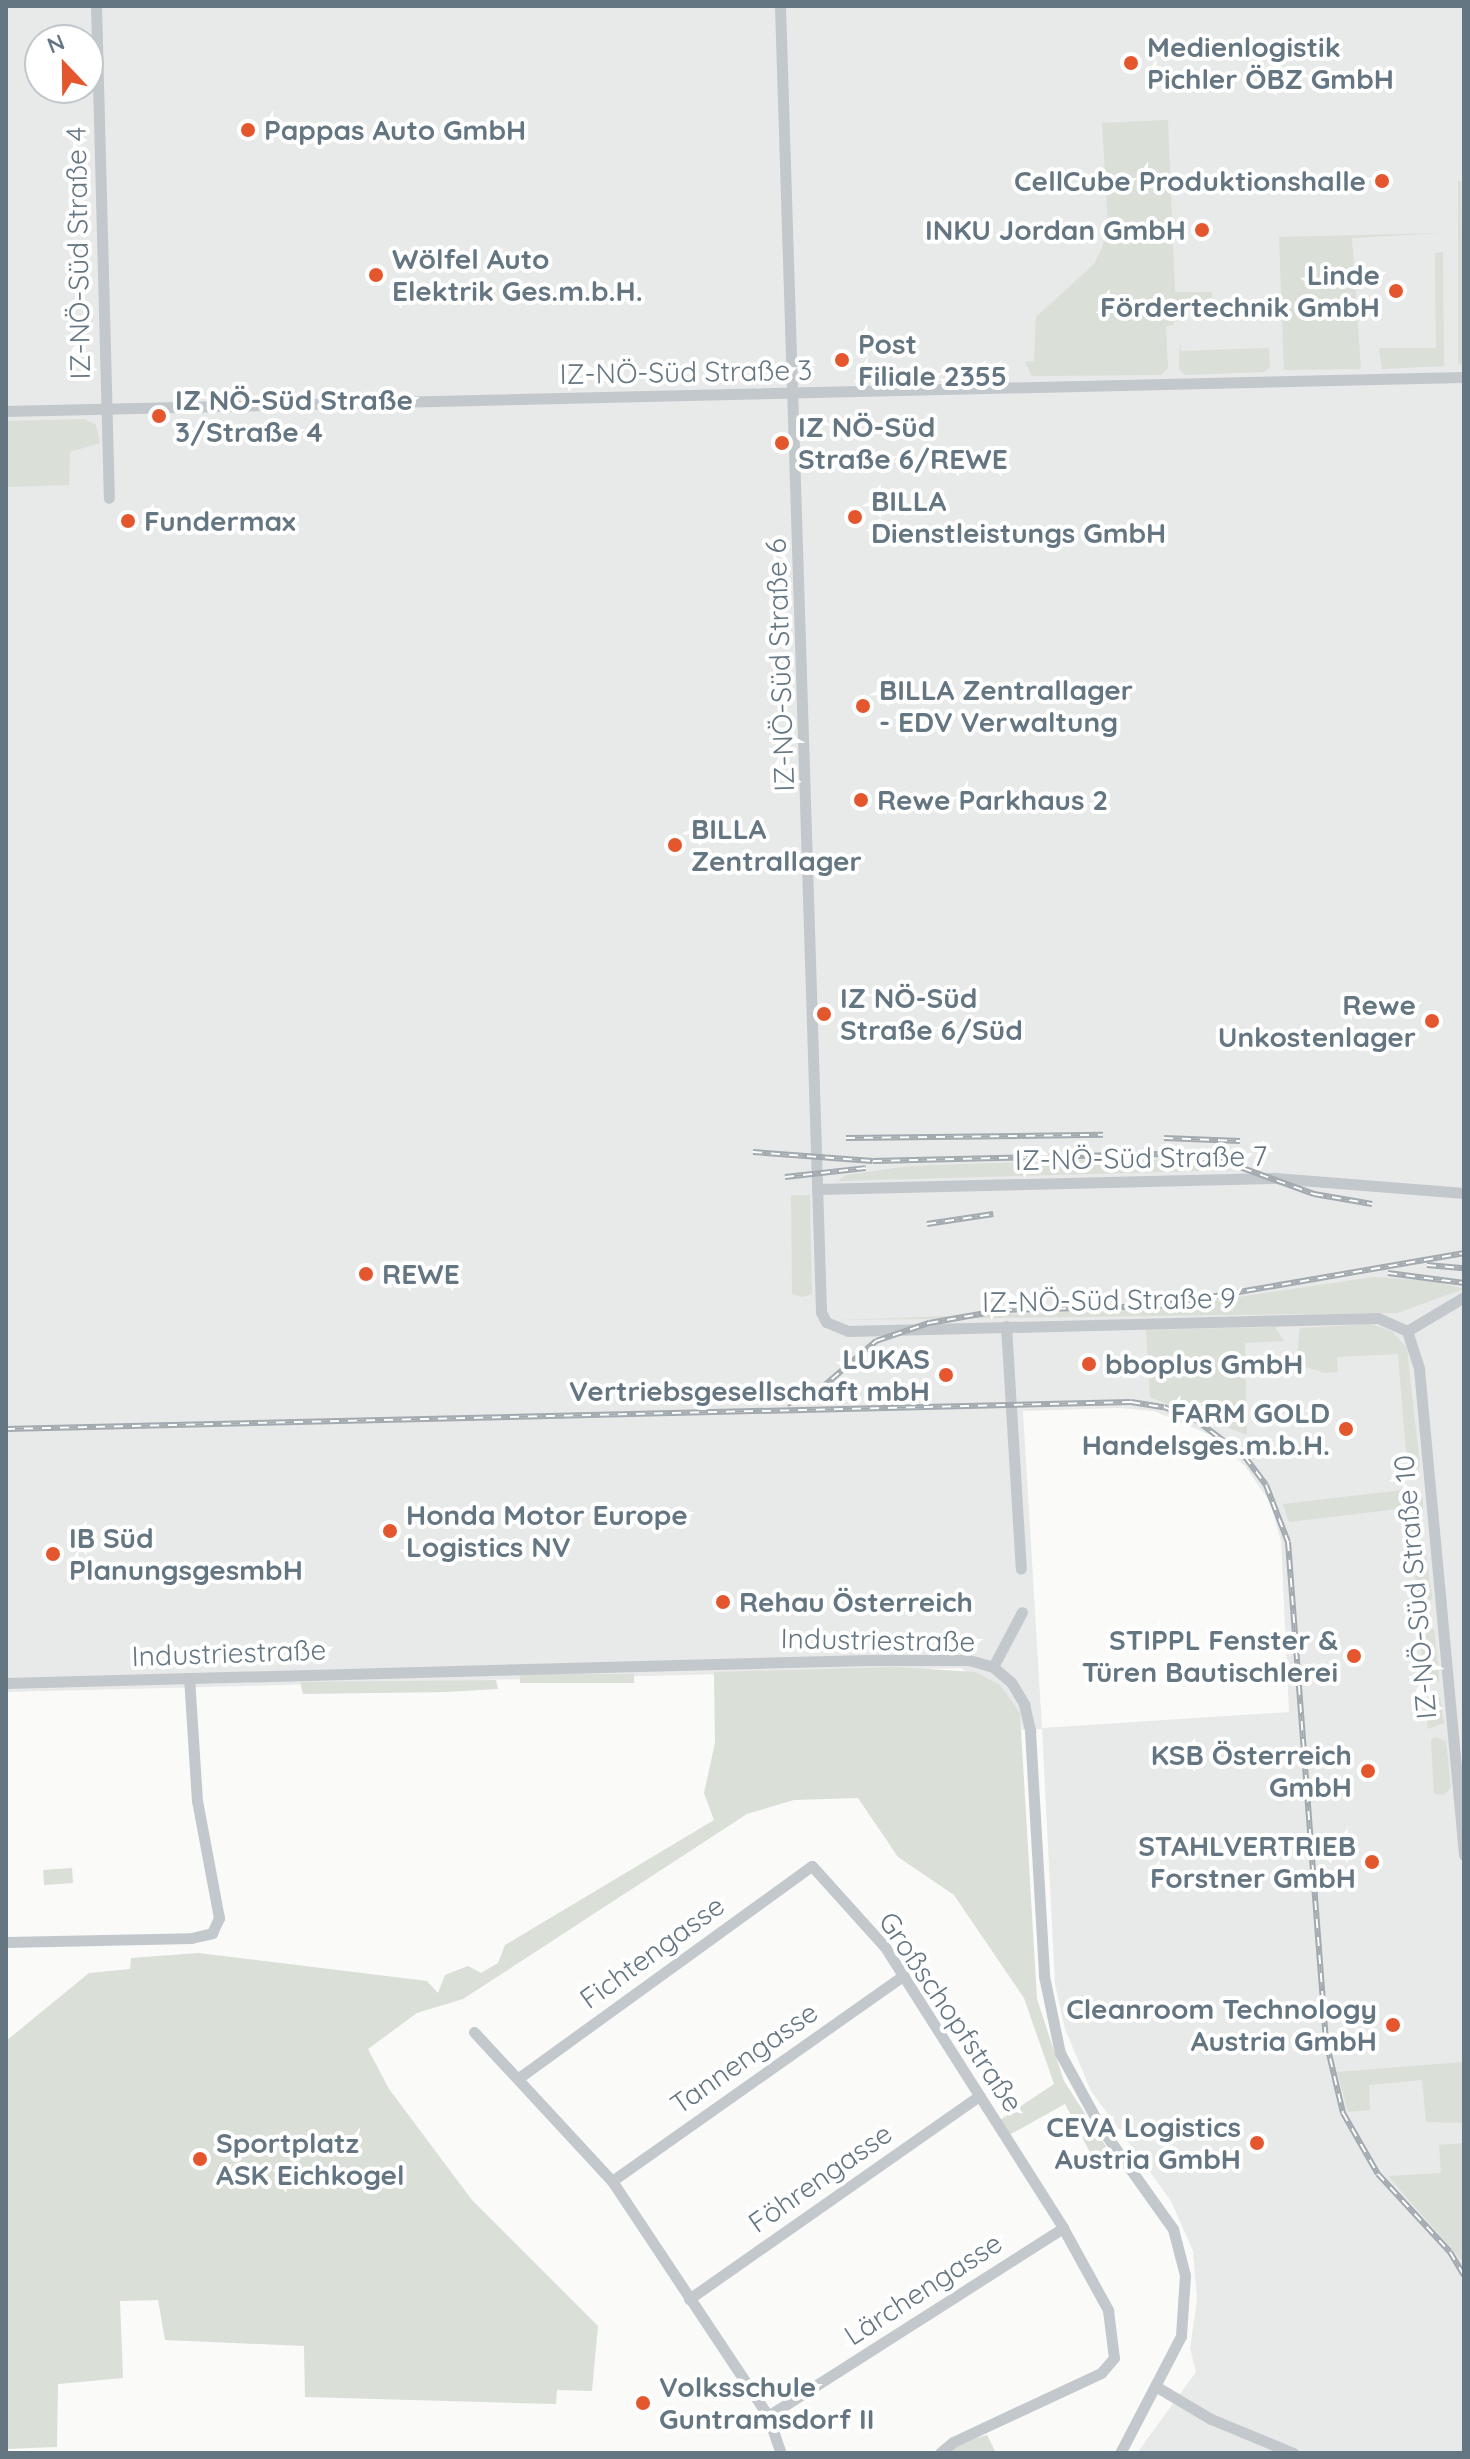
<!DOCTYPE html>
<html>
<head>
<meta charset="utf-8">
<style>
  body { margin:0 }
  #map { position:relative; width:1470px; height:2459px; overflow:hidden; background:#fafaf8; font-family:Quicksand,sans-serif }
  div>[style] { position:absolute }
  [style*='--x'] { left:calc(var(--x)*1px); top:calc(var(--y)*1px); width:calc(var(--w)*1px); rotate:calc(var(--a)*1deg) }
  .built>* { inset:0; background:#e8e9e9 }
  .green>* { inset:0; background:#dadfd7; transform-origin:0 0 }
  .minor>* { height:11px; margin:-5.5px; padding:0 5.5px; transform-origin:5.5px; border-radius:5.5px; background:#c3c8cc }
  .rail>* { height:6px; margin-top:-3px; transform-origin:0; background:repeating-linear-gradient(90deg,#fff 0 9px,#a2aab0 0 18px); box-sizing:border-box; border-block:2px solid #a2aab0 }
  .dots>* { width:22px; height:22px; translate:-50% -50%; box-sizing:border-box; border:4px solid #fff; border-radius:50% }
  span { translate:-50% -50%; white-space:nowrap; text-align:center; line-height:1.15; -webkit-text-stroke:8px #fff; paint-order:stroke }
  .poi-label { font-size:28px; color:#657683; font-weight:700 }
  .left { translate:0 -50%; text-align:left }
  .right { translate:-100% -50%; text-align:right }
  .street-label { font-size:28px; color:#657683 }
  .frame { position:absolute; inset:0; border:8px solid #657683; pointer-events:none }
  .north { position:absolute; left:24px; top:24px; width:80px; height:80px; box-sizing:border-box; background:#fff; border:2px solid #c1c8cd; border-radius:50%; rotate:338deg; font-size:22px; font-weight:700; line-height:32px; text-align:center; color:#657683 }
  .north::after { content:''; display:block; margin:auto; width:28px; height:36px; background:#e4572e; clip-path:polygon(50% 0,100% 100%,50% 72%,0 100%) }
</style>
</head>
<body>
<div id="map">
  <div class="built">
    <div style="clip-path:polygon(evenodd,6px 6px,1464px 6px,1464px 2453px,1137px 2453px,1196px 2372px,1190px 2348px,1197px 2300px,1193px 2251px,1171px 2201px,1091px 2091px,1065px 2029px,1055px 1984px,1042px 1729px,1022px 1730px,1019px 1713px,961px 1668px,6px 1692px,6px 6px,40px 40px,88px 40px,88px 88px,40px 88px,40px 40px,6px 6px,1119px 1408px,1154px 1411px,1213px 1436px,1245px 1466px,1270px 1502px,1281px 1541px,1289px 1712px,1042px 1728px,1023px 1411px,1119px 1408px)"></div>
  </div>
  <div class="green">
    <div style="clip-path:polygon(1168px 120px,1175px 292px,1212px 292px,1213px 304px,1173px 306px,1174px 325px,1166px 326px,1168px 368px,1161px 375px,1032px 376px,1025px 362px,1034px 361px,1036px 317px,1094px 264px,1102px 248px,1108px 223px,1102px 123px)"></div>
    <div style="clip-path:polygon(1458px 181px,1461px 181px,1464px 367px,1458px 363px)"></div>
    <div style="clip-path:polygon(1443px 233px,1352px 238px,1361px 369px,1284px 370px,1279px 237px)"></div>
    <div style="clip-path:polygon(1443px 252px,1444px 366px,1382px 369px,1379px 348px,1436px 348px,1435px 253px)"></div>
    <div style="clip-path:polygon(1180px 342px,1181px 351px,1269px 348px,1270px 366px,1265px 372px,1185px 375px,1179px 369px)"></div>
    <div style="clip-path:polygon(84px 419px,96px 425px,100px 443px,70px 452px,69px 485px,6px 487px,6px 421px)"></div>
    <div style="clip-path:polygon(1108px 1159px,1193px 1161px,1234px 1170px,838px 1181px,846px 1175px,910px 1166px)"></div>
    <div style="clip-path:polygon(791px 1195px,810px 1195px,812px 1294px,803px 1297px,792px 1294px)"></div>
    <div style="clip-path:polygon(1373px 1277px,1435px 1281px,1464px 1289px,1397px 1313px,837px 1320px,1158px 1309px)"></div>
    <div style="clip-path:polygon(1371px 1324px,1392px 1331px,1407px 1348px,1420px 1466px,1414px 1474px,1408px 1475px,1398px 1354px,1337px 1357px,1338px 1372px,1325px 1373px,1306px 1367px,1297px 1354px,1300px 1328px)"></div>
    <div style="clip-path:polygon(1275px 1327px,1284px 1341px,1245px 1343px,1247px 1435px,1150px 1397px,1146px 1330px)"></div>
    <div style="clip-path:polygon(1411px 1489px,1423px 1498px,1423px 1533px,1410px 1535px,1406px 1508px,1289px 1522px,1283px 1504px)"></div>
    <div style="left:1425px;top:1547px;width:53px;height:14px;rotate:82deg"></div>
    <div style="left:1434px;top:1629px;width:53px;height:15px;rotate:84deg"></div>
    <div style="clip-path:polygon(895px 1667px,975px 1672px,1000px 1685px,1020px 1713px,1037px 1999px,1064px 2081px,1109px 2151px,1094px 2160px,1065px 2104px,1009px 2135px,1000px 2120px,1054px 2084px,1024px 1998px,954px 1895px,898px 1857px,858px 1798px,794px 1800px,747px 1814px,463px 1999px,417px 2013px,368px 2049px,389px 2089px,472px 2200px,598px 2326px,592px 2391px,557px 2390px,556px 2404px,305px 2397px,304px 2346px,165px 2340px,158px 2300px,120px 2301px,123px 2378px,58px 2384px,57px 2447px,6px 2449px,6px 2041px,89px 1973px,130px 1969px,131px 1958px,198px 1953px,427px 1981px,438px 1993px,445px 1975px,468px 1966px,481px 1973px,498px 1963px,505px 1945px,714px 1820px,704px 1793px,715px 1743px,714px 1672px)"></div>
    <div style="left:634px;top:1674px;width:9px;height:114px;rotate:90deg"></div>
    <div style="clip-path:polygon(496px 1680px,498px 1689px,446px 1692px,303px 1694px,300px 1682px)"></div>
    <div style="clip-path:polygon(1440px 1697px,1444px 1723px,1428px 1729px,1424px 1699px)"></div>
    <div style="clip-path:polygon(1436px 1737px,1446px 1741px,1451px 1787px,1444px 1795px,1434px 1794px,1431px 1740px)"></div>
    <div style="left:72px;top:1868px;width:15px;height:29px;rotate:86deg"></div>
    <div style="clip-path:polygon(1462px 2054px,1464px 2054px,1464px 2123px,1426px 2122px,1422px 2080px,1369px 2085px,1370px 2110px,1348px 2112px,1337px 2072px,1462px 2062px)"></div>
    <div style="clip-path:polygon(1464px 2143px,1464px 2263px,1388px 2176px,1441px 2173px,1439px 2145px)"></div>
    <div style="clip-path:polygon(987px 2435px,996px 2453px,950px 2453px,955px 2444px)"></div>
  </div>
  <div class="minor">
    <div style="--x:96;--y:6;--w:492;--a:88.5"></div>
    <div style="--x:780;--y:6;--w:1307;--a:88.2"></div>
    <div style="--x:821;--y:1312;--w:11;--a:63"></div>
    <div style="--x:826;--y:1322;--w:24;--a:22"></div>
    <div style="--x:848;--y:1331;--w:530;--a:-1.41"></div>
    <div style="--x:1378;--y:1318;--w:32;--a:24"></div>
    <div style="--x:1407;--y:1331;--w:40;--a:72"></div>
    <div style="--x:1419;--y:1369;--w:488;--a:84.7"></div>
    <div style="--x:6;--y:411;--w:1458;--a:-1.34"></div>
    <div style="--x:818;--y:1189;--w:457;--a:-1.4"></div>
    <div style="--x:1275;--y:1178;--w:190;--a:4.5"></div>
    <div style="--x:1006;--y:1326;--w:243;--a:86.5"></div>
    <div style="--x:1407;--y:1331;--w:66;--a:-30.8"></div>
    <div style="--x:993;--y:1667;--w:62;--a:-62.2"></div>
    <div style="--x:6;--y:1683;--w:862;--a:-1.53"></div>
    <div style="--x:868;--y:1660;--w:101;--a:0"></div>
    <div style="--x:969;--y:1660;--w:25;--a:16"></div>
    <div style="--x:993;--y:1667;--w:23;--a:40"></div>
    <div style="--x:1011;--y:1682;--w:26;--a:59"></div>
    <div style="--x:1024;--y:1704;--w:28;--a:77"></div>
    <div style="--x:1030;--y:1731;--w:245;--a:86.7"></div>
    <div style="--x:1044;--y:1976;--w:79;--a:78.3"></div>
    <div style="--x:1060;--y:2053;--w:85;--a:61.3"></div>
    <div style="--x:1101;--y:2128;--w:124;--a:54.5"></div>
    <div style="--x:1173;--y:2229;--w:48;--a:75.4"></div>
    <div style="--x:1185;--y:2275;--w:61;--a:93.8"></div>
    <div style="--x:1181;--y:2336;--w:132;--a:117.5"></div>
    <div style="--x:6;--y:1942;--w:185;--a:-1.2"></div>
    <div style="--x:191;--y:1938;--w:22;--a:-13"></div>
    <div style="--x:212;--y:1933;--w:17;--a:-65"></div>
    <div style="--x:219;--y:1918;--w:119;--a:-100.6"></div>
    <div style="--x:197;--y:1801;--w:123;--a:-93.7"></div>
    <div style="--x:474;--y:2032;--w:203;--a:47.2"></div>
    <div style="--x:612;--y:2181;--w:282;--a:56.4"></div>
    <div style="--x:768;--y:2416;--w:39;--a:71"></div>
    <div style="--x:520;--y:2077;--w:360;--a:-35.9"></div>
    <div style="--x:812;--y:1866;--w:109;--a:48"></div>
    <div style="--x:885;--y:1947;--w:333;--a:57.6"></div>
    <div style="--x:1063;--y:2228;--w:94;--a:61.2"></div>
    <div style="--x:1108;--y:2310;--w:48;--a:82.9"></div>
    <div style="--x:1114;--y:2358;--w:20;--a:131"></div>
    <div style="--x:1101;--y:2373;--w:163;--a:155"></div>
    <div style="--x:953;--y:2442;--w:17;--a:140"></div>
    <div style="--x:612;--y:2181;--w:357;--a:-35.2"></div>
    <div style="--x:689;--y:2299;--w:354;--a:-35"></div>
    <div style="--x:1157;--y:2387;--w:63;--a:30.7"></div>
    <div style="--x:1211;--y:2419;--w:89;--a:22.5"></div>
    <div style="--x:768;--y:2416;--w:350;--a:-32.5"></div>
  </div>
  <div class="rail">
    <div style="--x:846;--y:1138;--w:257;--a:-0.7"></div>
    <div style="--x:1164;--y:1138;--w:76;--a:2.3"></div>
    <div style="--x:753;--y:1152;--w:120;--a:4.3"></div>
    <div style="--x:873;--y:1161;--w:289;--a:-1.4"></div>
    <div style="--x:1162;--y:1154;--w:64;--a:7.1"></div>
    <div style="--x:1226;--y:1162;--w:94;--a:20"></div>
    <div style="--x:1314;--y:1194;--w:59;--a:9.8"></div>
    <div style="--x:785;--y:1177;--w:81;--a:-6.3"></div>
    <div style="--x:927;--y:1224;--w:67;--a:-8.6"></div>
    <div style="--x:1427;--y:1265;--w:37;--a:5"></div>
    <div style="--x:1388;--y:1273;--w:77;--a:7.5"></div>
    <div style="--x:787;--y:1404;--w:34;--a:-23"></div>
    <div style="--x:818;--y:1391;--w:77;--a:-40.8"></div>
    <div style="--x:876;--y:1341;--w:56;--a:-18.8"></div>
    <div style="--x:929;--y:1323;--w:75;--a:-10"></div>
    <div style="--x:1003;--y:1310;--w:155;--a:-1.5"></div>
    <div style="--x:1158;--y:1306;--w:311;--a:-9.8"></div>
    <div style="--x:6;--y:1429;--w:1125;--a:-1.37"></div>
    <div style="--x:1131;--y:1402;--w:33;--a:9"></div>
    <div style="--x:1164;--y:1407;--w:35;--a:22"></div>
    <div style="--x:1196;--y:1420;--w:61;--a:37.1"></div>
    <div style="--x:1245;--y:1457;--w:35;--a:53"></div>
    <div style="--x:1266;--y:1485;--w:61;--a:68.9"></div>
    <div style="--x:1288;--y:1542;--w:500;--a:85.65"></div>
    <div style="--x:1326;--y:2041;--w:74;--a:76.7"></div>
    <div style="--x:1343;--y:2113;--w:70;--a:60.2"></div>
    <div style="--x:1378;--y:2174;--w:106;--a:47.3"></div>
    <div style="--x:1450;--y:2252;--w:27;--a:59"></div>
  </div>
  <div class="dots">
    <div style="left:1131px;top:63px;background:#e4572e"></div>
    <div style="left:248px;top:130px;background:#e4572e"></div>
    <div style="left:1382px;top:181px;background:#e4572e"></div>
    <div style="left:1202px;top:230px;background:#e4572e"></div>
    <div style="left:376px;top:275px;background:#e4572e"></div>
    <div style="left:1396px;top:291px;background:#e4572e"></div>
    <div style="left:842px;top:360px;background:#e4572e"></div>
    <div style="left:159px;top:416px;background:#e4572e"></div>
    <div style="left:782px;top:443px;background:#e4572e"></div>
    <div style="left:855px;top:517px;background:#e4572e"></div>
    <div style="left:128px;top:521px;background:#e4572e"></div>
    <div style="left:863px;top:706px;background:#e4572e"></div>
    <div style="left:861px;top:800px;background:#e4572e"></div>
    <div style="left:675px;top:845px;background:#e4572e"></div>
    <div style="left:824px;top:1014px;background:#e4572e"></div>
    <div style="left:1432px;top:1021px;background:#e4572e"></div>
    <div style="left:366px;top:1274px;background:#e4572e"></div>
    <div style="left:1089px;top:1364px;background:#e4572e"></div>
    <div style="left:946px;top:1375px;background:#e4572e"></div>
    <div style="left:1346px;top:1429px;background:#e4572e"></div>
    <div style="left:390px;top:1531px;background:#e4572e"></div>
    <div style="left:53px;top:1554px;background:#e4572e"></div>
    <div style="left:723px;top:1602px;background:#e4572e"></div>
    <div style="left:1354px;top:1656px;background:#e4572e"></div>
    <div style="left:1368px;top:1771px;background:#e4572e"></div>
    <div style="left:1372px;top:1862px;background:#e4572e"></div>
    <div style="left:1393px;top:2025px;background:#e4572e"></div>
    <div style="left:1257px;top:2143px;background:#e4572e"></div>
    <div style="left:200px;top:2159px;background:#e4572e"></div>
    <div style="left:643px;top:2403px;background:#e4572e"></div>
  </div>
  <div class="poi-label">
    <span class="left" style="left:1147px;top:63px">Medienlogistik<br>Pichler ÖBZ GmbH</span>
    <span class="left" style="left:264px;top:130px">Pappas Auto GmbH</span>
    <span class="right" style="left:1366px;top:181px">CellCube Produktionshalle</span>
    <span class="right" style="left:1186px;top:230px">INKU Jordan GmbH</span>
    <span class="left" style="left:392px;top:275px">Wölfel Auto<br>Elektrik Ges.m.b.H.</span>
    <span class="right" style="left:1380px;top:291px">Linde<br>Fördertechnik GmbH</span>
    <span class="left" style="left:858px;top:360px">Post<br>Filiale 2355</span>
    <span class="left" style="left:175px;top:416px">IZ NÖ-Süd Straße<br>3/Straße 4</span>
    <span class="left" style="left:798px;top:443px">IZ NÖ-Süd<br>Straße 6/REWE</span>
    <span class="left" style="left:871px;top:517px">BILLA<br>Dienstleistungs GmbH</span>
    <span class="left" style="left:144px;top:521px">Fundermax</span>
    <span class="left" style="left:879px;top:706px">BILLA Zentrallager<br>- EDV Verwaltung</span>
    <span class="left" style="left:877px;top:800px">Rewe Parkhaus 2</span>
    <span class="left" style="left:691px;top:845px">BILLA<br>Zentrallager</span>
    <span class="left" style="left:840px;top:1014px">IZ NÖ-Süd<br>Straße 6/Süd</span>
    <span class="right" style="left:1416px;top:1021px">Rewe<br>Unkostenlager</span>
    <span class="left" style="left:382px;top:1274px">REWE</span>
    <span class="right" style="left:930px;top:1375px">LUKAS<br>Vertriebsgesellschaft mbH</span>
    <span class="left" style="left:1105px;top:1364px">bboplus GmbH</span>
    <span class="right" style="left:1330px;top:1429px">FARM GOLD<br>Handelsges.m.b.H.</span>
    <span class="left" style="left:406px;top:1531px">Honda Motor Europe<br>Logistics NV</span>
    <span class="left" style="left:69px;top:1554px">IB Süd<br>PlanungsgesmbH</span>
    <span class="left" style="left:739px;top:1602px">Rehau Österreich</span>
    <span class="right" style="left:1338px;top:1656px">STIPPL Fenster &amp;<br>Türen Bautischlerei</span>
    <span class="right" style="left:1352px;top:1771px">KSB Österreich<br>GmbH</span>
    <span class="right" style="left:1356px;top:1862px">STAHLVERTRIEB<br>Forstner GmbH</span>
    <span class="right" style="left:1377px;top:2025px">Cleanroom Technology<br>Austria GmbH</span>
    <span class="right" style="left:1241px;top:2143px">CEVA Logistics<br>Austria GmbH</span>
    <span class="left" style="left:216px;top:2159px">Sportplatz<br>ASK Eichkogel</span>
    <span class="left" style="left:659px;top:2403px">Volksschule<br>Guntramsdorf II</span>
  </div>
  <div class="street-label">
    <span style="left:78px;top:253px;rotate:-91deg">IZ-NÖ-Süd Straße 4</span>
    <span style="left:686px;top:372px;rotate:-1deg">IZ-NÖ-Süd Straße 3</span>
    <span style="left:780px;top:665px;rotate:-92deg">IZ-NÖ-Süd Straße 6</span>
    <span style="left:1141px;top:1158px;rotate:-1deg">IZ-NÖ-Süd Straße 7</span>
    <span style="left:1109px;top:1300px;rotate:-1deg">IZ-NÖ-Süd Straße 9</span>
    <span style="left:1415px;top:1587px;rotate:-95deg">IZ-NÖ-Süd Straße 10</span>
    <span style="left:878px;top:1640px;rotate:1deg">Industriestraße</span>
    <span style="left:229px;top:1653px;rotate:-2deg">Industriestraße</span>
    <span style="left:652px;top:1952px;rotate:-36deg">Fichtengasse</span>
    <span style="left:951px;top:2012px;rotate:56deg">Großschopfstraße</span>
    <span style="left:744px;top:2058px;rotate:-35deg">Tannengasse</span>
    <span style="left:820px;top:2178px;rotate:-35deg">Föhrengasse</span>
    <span style="left:923px;top:2289px;rotate:-33deg">Lärchengasse</span>
  </div>
  <div class="frame"></div>
  <div class="north">N</div>
</div>
</body>
</html>
